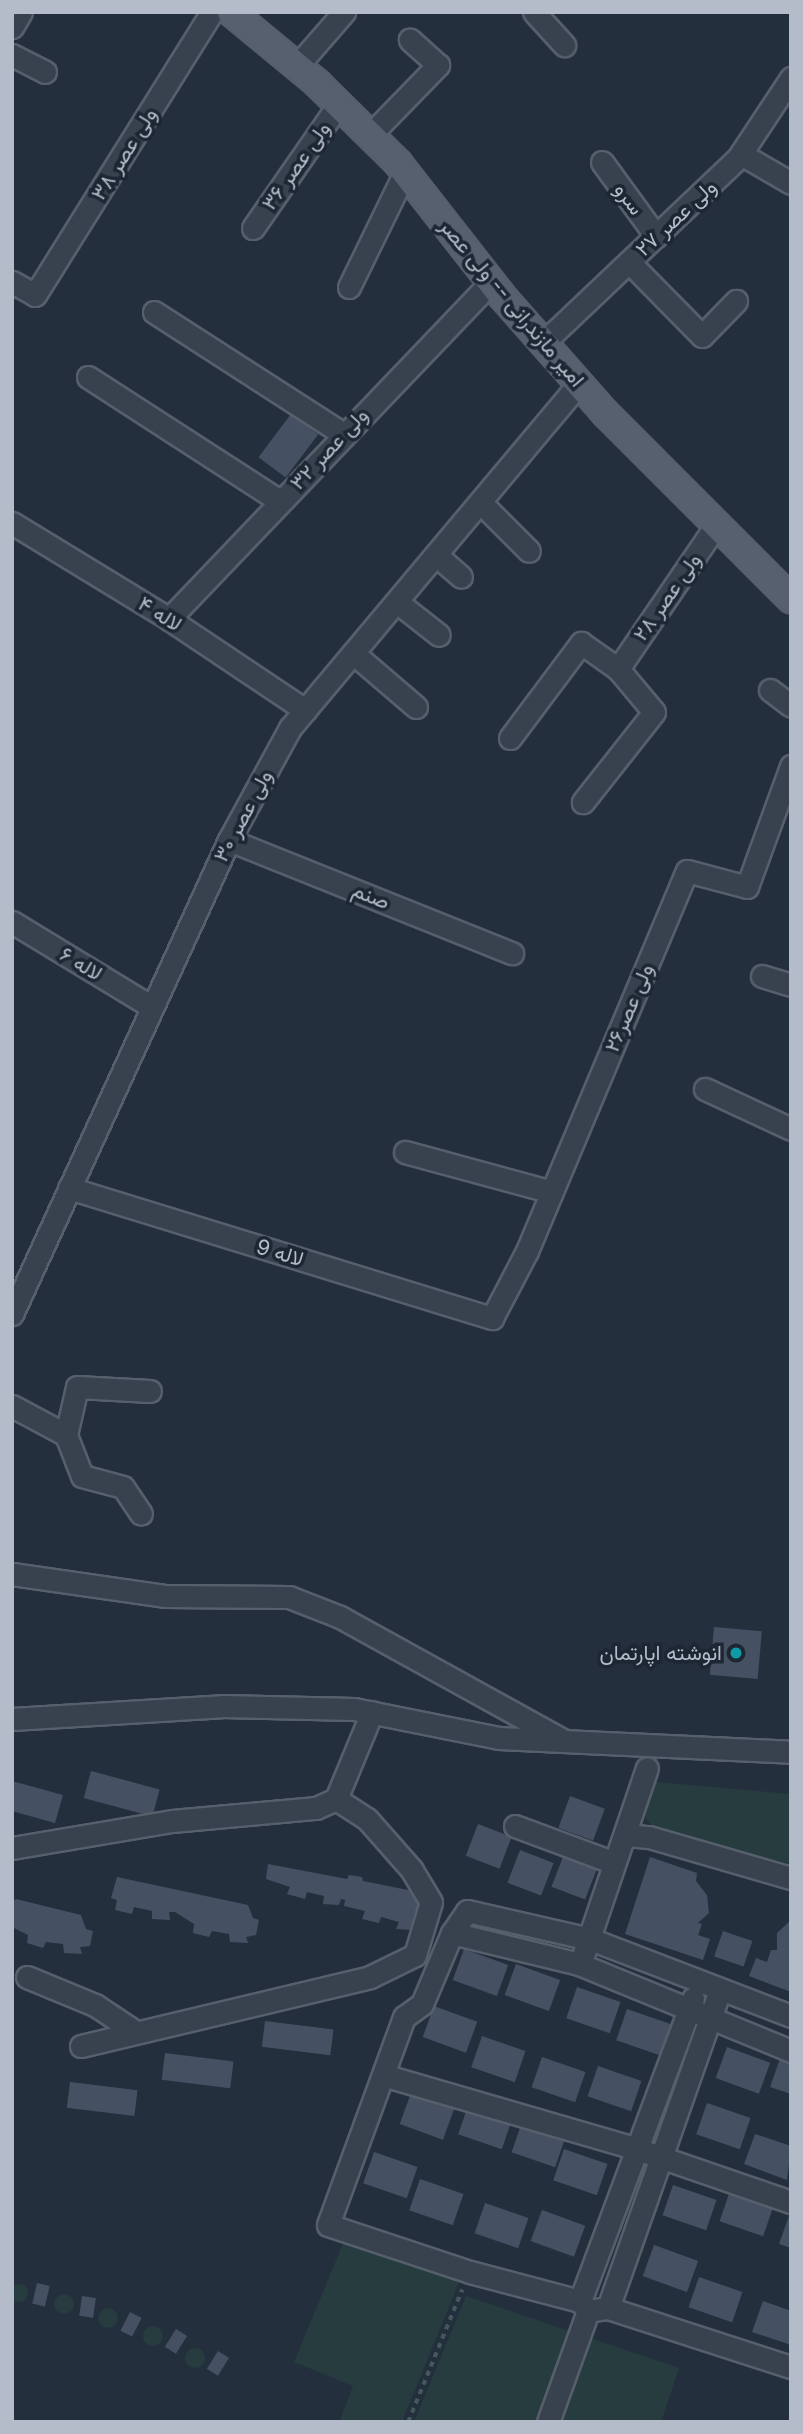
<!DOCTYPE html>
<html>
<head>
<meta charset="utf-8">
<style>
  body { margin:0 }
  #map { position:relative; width:803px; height:2434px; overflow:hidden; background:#242f3e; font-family:Inter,Vazirmatn,sans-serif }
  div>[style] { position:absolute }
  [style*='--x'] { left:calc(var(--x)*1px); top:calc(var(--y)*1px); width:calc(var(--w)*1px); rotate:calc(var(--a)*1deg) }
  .green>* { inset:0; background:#263c3f }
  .round { border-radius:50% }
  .building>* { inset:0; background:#455162; transform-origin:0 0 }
  .path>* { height:3.5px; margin-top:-1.75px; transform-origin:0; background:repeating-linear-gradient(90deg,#44595c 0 5px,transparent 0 10px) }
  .roads { filter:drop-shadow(2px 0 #565f6c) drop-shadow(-2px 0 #565f6c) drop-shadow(0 2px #565f6c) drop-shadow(0 -2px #565f6c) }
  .minor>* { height:21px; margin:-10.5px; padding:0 10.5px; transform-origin:10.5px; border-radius:10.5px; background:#38414e }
  .major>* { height:26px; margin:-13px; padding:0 13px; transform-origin:13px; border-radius:13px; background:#56606e }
  .dots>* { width:19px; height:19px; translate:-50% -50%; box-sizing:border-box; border:4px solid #1d2633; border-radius:50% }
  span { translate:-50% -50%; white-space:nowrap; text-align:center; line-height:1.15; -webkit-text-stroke:7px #1d2633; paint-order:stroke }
  .street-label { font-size:21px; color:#b4bcc9 }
  .poi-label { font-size:21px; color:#b4bcc9 }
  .right { translate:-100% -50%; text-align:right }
  .frame { position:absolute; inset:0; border:14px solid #b4bcc9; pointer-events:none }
</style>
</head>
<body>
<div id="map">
  <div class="green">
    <div style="clip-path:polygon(656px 1782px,791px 1794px,791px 1864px,655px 1830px,643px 1814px)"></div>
    <div style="clip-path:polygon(472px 1918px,569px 1953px,466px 1933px)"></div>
    <div style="clip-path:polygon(347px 2234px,460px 2280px,402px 2422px,339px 2422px,353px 2386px,294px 2362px)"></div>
    <div class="round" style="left:10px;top:2284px;width:18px;height:18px"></div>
    <div class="round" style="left:54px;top:2294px;width:20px;height:20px"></div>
    <div style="clip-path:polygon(466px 2296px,679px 2368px,661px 2422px,414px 2422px)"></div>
    <div class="round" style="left:98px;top:2308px;width:20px;height:20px"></div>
    <div class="round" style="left:143px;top:2326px;width:20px;height:20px"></div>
    <div class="round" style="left:185px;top:2348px;width:20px;height:20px"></div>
  </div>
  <div class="building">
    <div style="left:291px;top:414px;width:34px;height:54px;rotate:37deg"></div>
    <div style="left:714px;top:1627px;width:48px;height:48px;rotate:5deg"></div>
    <div style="left:91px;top:1771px;width:71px;height:28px;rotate:15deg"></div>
    <div style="clip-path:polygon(12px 1781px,63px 1795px,55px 1823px,12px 1811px)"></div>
    <div style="left:570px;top:1796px;width:37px;height:34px;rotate:20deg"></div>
    <div style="left:478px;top:1824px;width:36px;height:34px;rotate:21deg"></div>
    <div style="left:520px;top:1850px;width:36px;height:35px;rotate:21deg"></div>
    <div style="left:564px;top:1854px;width:36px;height:35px;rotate:21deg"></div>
    <div style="clip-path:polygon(650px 1857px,697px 1873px,696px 1881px,707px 1895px,709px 1913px,698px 1923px,702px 1924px,698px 1935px,710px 1939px,703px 1960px,625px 1934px)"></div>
    <div style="clip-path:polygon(268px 1864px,347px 1879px,349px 1875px,362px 1877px,363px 1881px,413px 1891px,418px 1905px,425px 1907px,421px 1921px,412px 1923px,414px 1930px,396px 1929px,399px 1922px,381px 1917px,379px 1923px,362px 1919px,365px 1911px,344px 1906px,345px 1900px,341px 1899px,339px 1905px,323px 1904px,324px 1896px,307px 1892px,305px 1899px,287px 1894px,290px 1887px,266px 1879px)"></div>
    <div style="clip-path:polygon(117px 1877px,248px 1905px,253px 1918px,259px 1920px,256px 1935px,246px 1937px,248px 1943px,230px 1942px,229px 1934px,212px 1931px,209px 1937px,193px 1933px,194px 1924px,175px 1912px,169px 1912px,170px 1920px,152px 1919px,152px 1911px,134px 1907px,132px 1914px,115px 1910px,117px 1900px,111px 1898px)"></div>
    <div style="clip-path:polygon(16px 1899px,81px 1915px,86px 1929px,93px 1931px,90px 1946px,80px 1947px,82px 1954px,64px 1953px,63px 1944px,46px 1942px,43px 1948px,27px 1943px,28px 1935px,12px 1927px,12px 1902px)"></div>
    <div style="clip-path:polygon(791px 1920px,791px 1992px,749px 1976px,756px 1958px,767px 1962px,771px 1950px,777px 1950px,777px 1933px)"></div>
    <div style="left:723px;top:1931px;width:31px;height:27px;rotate:19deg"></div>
    <div style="left:464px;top:1949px;width:47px;height:33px;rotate:20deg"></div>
    <div style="left:516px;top:1964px;width:47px;height:33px;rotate:20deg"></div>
    <div style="left:577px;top:1987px;width:46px;height:33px;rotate:19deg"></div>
    <div style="left:434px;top:2006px;width:46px;height:33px;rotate:20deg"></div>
    <div style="left:627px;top:2009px;width:46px;height:33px;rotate:19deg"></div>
    <div style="left:265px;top:2021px;width:69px;height:26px;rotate:7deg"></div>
    <div style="left:482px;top:2036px;width:46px;height:33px;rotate:19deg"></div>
    <div style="left:727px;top:2047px;width:46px;height:33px;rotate:20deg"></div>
    <div style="left:165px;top:2053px;width:69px;height:27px;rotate:7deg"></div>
    <div style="clip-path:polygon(781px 2056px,791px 2059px,791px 2094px,770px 2087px)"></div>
    <div style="left:542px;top:2057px;width:46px;height:32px;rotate:19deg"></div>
    <div style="left:598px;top:2066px;width:46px;height:32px;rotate:19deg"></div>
    <div style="left:70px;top:2082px;width:68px;height:26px;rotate:7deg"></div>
    <div style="left:411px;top:2093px;width:46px;height:33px;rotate:20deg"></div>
    <div style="left:469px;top:2103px;width:46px;height:33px;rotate:19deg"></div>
    <div style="left:707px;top:2103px;width:46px;height:33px;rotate:19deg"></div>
    <div style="left:522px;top:2122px;width:46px;height:32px;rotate:19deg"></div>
    <div style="clip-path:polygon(755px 2134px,791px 2146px,787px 2180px,744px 2164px)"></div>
    <div style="left:564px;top:2149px;width:46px;height:33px;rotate:19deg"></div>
    <div style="left:374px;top:2152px;width:46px;height:33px;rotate:19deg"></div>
    <div style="left:420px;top:2179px;width:46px;height:33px;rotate:19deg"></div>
    <div style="left:673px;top:2185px;width:46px;height:32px;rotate:19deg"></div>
    <div style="left:730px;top:2191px;width:46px;height:32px;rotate:19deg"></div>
    <div style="left:485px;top:2203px;width:46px;height:32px;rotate:19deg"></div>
    <div style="left:542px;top:2210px;width:46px;height:33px;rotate:20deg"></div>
    <div style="clip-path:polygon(790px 2213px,791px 2213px,791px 2248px,779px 2244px)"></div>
    <div style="left:654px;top:2245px;width:47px;height:33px;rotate:20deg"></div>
    <div style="left:699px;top:2277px;width:46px;height:32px;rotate:19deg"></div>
    <div style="left:37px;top:2283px;width:13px;height:21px;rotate:13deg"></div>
    <div style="left:82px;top:2296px;width:14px;height:20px;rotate:8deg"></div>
    <div style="clip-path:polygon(763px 2301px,791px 2311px,791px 2345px,752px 2332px)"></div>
    <div style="left:130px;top:2312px;width:13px;height:21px;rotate:27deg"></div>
    <div style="left:176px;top:2329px;width:13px;height:21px;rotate:32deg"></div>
    <div style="left:218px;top:2351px;width:13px;height:21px;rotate:32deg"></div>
  </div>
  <div class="path">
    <div style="--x:408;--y:2422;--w:143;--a:-67.8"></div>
  </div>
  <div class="roads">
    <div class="minor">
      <div style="--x:534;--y:12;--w:45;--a:47.7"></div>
      <div style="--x:12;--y:27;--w:17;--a:-59"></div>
      <div style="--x:12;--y:55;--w:37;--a:27"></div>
      <div style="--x:297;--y:66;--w:72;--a:-49"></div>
      <div style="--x:370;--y:135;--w:98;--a:-45.8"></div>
      <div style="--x:438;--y:65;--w:38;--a:-138"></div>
      <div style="--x:741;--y:154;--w:58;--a:30.1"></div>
      <div style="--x:602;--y:162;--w:92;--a:53.9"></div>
      <div style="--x:253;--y:228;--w:151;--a:-55.3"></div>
      <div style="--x:629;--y:262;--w:104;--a:45.4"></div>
      <div style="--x:702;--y:336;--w:49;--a:-45.8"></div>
      <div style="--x:12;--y:282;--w:26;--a:29"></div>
      <div style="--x:35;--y:295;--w:334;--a:-58"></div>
      <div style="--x:349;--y:287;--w:128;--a:-64"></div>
      <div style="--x:154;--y:312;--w:225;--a:32.8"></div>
      <div style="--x:543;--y:343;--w:269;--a:-43.5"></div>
      <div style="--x:738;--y:158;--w:96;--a:-56.5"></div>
      <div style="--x:88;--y:377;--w:229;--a:32.9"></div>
      <div style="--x:480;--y:502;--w:69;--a:45"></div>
      <div style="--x:12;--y:523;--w:184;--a:31.4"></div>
      <div style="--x:169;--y:619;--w:164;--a:33.8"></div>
      <div style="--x:436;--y:555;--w:33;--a:41"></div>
      <div style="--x:397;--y:602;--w:53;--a:38.2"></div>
      <div style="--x:169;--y:619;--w:466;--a:-46.3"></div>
      <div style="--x:353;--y:653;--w:83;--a:40.6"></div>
      <div style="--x:618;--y:669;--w:176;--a:-55.7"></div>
      <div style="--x:770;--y:690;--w:26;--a:37"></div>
      <div style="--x:510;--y:738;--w:119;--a:-53.2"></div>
      <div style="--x:581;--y:643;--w:45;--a:35.1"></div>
      <div style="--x:618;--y:669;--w:56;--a:50.1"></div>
      <div style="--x:654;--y:712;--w:115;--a:128.3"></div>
      <div style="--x:229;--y:840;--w:305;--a:21.8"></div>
      <div style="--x:12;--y:922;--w:162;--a:31.3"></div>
      <div style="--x:762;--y:976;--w:30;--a:17"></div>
      <div style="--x:705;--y:1089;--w:95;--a:24.9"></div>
      <div style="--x:405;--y:1152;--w:152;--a:15.2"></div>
      <div style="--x:69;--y:1188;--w:443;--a:17.1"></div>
      <div style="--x:492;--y:1318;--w:76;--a:-62.4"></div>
      <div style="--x:527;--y:1251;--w:412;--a:-67.2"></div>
      <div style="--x:687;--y:871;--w:62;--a:14.9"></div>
      <div style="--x:747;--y:887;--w:129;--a:-70"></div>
      <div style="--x:12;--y:1314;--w:521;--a:-65.4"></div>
      <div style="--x:229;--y:840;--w:128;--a:-61.4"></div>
      <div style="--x:290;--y:728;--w:450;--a:-50"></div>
      <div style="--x:12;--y:1406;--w:61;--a:28.2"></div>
      <div style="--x:66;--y:1435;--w:44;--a:68.7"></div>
      <div style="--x:82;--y:1476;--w:42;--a:15"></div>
      <div style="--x:123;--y:1487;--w:32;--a:56"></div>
      <div style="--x:66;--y:1435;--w:49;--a:-77.1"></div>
      <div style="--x:77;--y:1387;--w:73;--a:3.1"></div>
      <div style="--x:12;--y:1574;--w:154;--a:8.2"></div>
      <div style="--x:164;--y:1596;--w:125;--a:0.5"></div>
      <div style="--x:289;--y:1597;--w:55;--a:21.4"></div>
      <div style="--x:340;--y:1617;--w:252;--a:28.9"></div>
      <div style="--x:12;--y:1719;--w:210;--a:-3.5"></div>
      <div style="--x:222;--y:1706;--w:132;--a:1.3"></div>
      <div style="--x:354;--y:1709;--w:148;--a:11.3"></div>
      <div style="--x:499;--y:1738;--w:292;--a:2.7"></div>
      <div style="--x:515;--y:1826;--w:103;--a:20.4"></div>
      <div style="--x:625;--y:1835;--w:24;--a:5"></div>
      <div style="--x:649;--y:1837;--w:148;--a:16.1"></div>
      <div style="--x:12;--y:1848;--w:162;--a:-9.6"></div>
      <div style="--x:172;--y:1821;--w:145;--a:-5.2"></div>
      <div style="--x:316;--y:1808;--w:22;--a:-24"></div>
      <div style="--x:336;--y:1799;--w:94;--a:-67.5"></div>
      <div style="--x:452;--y:1933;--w:131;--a:13.7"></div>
      <div style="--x:579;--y:1964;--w:229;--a:22.3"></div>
      <div style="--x:584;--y:1953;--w:195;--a:-71.2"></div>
      <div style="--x:27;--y:1977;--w:74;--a:22.4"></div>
      <div style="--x:95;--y:2005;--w:47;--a:33.7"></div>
      <div style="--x:791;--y:2016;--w:215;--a:-159"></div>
      <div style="--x:590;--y:1939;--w:126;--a:-167.2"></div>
      <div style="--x:467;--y:1911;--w:27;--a:124"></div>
      <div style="--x:452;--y:1933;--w:77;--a:112.9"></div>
      <div style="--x:422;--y:2004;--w:22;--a:144"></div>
      <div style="--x:404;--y:2017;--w:221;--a:110.1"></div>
      <div style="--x:328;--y:2225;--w:150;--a:18.3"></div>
      <div style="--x:470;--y:2272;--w:114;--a:14.8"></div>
      <div style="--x:580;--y:2301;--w:13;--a:51"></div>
      <div style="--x:588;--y:2311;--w:20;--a:-9"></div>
      <div style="--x:608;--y:2308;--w:192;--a:17.9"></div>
      <div style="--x:81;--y:2046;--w:297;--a:-13.4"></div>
      <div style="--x:370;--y:1977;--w:50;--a:-26.1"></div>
      <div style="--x:415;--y:1955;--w:55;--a:-73.2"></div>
      <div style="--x:431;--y:1902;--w:37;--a:-121"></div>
      <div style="--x:412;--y:1870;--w:68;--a:-131.4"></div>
      <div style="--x:367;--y:1819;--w:37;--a:-147"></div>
      <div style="--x:383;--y:2075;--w:265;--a:16.2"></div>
      <div style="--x:637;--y:2149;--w:163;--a:19"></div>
      <div style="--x:580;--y:2301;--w:323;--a:-69.5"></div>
      <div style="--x:608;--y:2308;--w:337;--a:-70.6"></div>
      <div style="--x:548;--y:2422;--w:118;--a:-70.2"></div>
    </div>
    <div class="major">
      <div style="--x:231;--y:12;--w:112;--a:39.5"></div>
      <div style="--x:317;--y:83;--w:114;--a:44.6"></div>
      <div style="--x:398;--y:163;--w:167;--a:52"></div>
      <div style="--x:501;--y:295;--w:159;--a:48.6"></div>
      <div style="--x:606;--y:414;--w:262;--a:45"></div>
    </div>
  </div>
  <div class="dots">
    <div style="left:736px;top:1653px;background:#0f9aa8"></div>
  </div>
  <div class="street-label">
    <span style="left:124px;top:154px;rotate:-58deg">ولی عصر ۳۸</span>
    <span style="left:296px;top:166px;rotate:-55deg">ولی عصر ۳۶</span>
    <span style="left:629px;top:199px;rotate:54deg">سرو</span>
    <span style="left:676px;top:218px;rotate:-43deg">ولی عصر ۲۷</span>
    <span style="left:512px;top:303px;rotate:50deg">امیر مازندرانی -- ولی عصر</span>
    <span style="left:329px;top:449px;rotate:-47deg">ولی عصر ۳۲</span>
    <span style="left:667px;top:597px;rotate:-55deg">ولی عصر ۲۸</span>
    <span style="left:160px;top:614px;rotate:32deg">لاله ۴</span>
    <span style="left:243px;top:816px;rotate:-62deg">ولی عصر ۳۰</span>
    <span style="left:371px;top:896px;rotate:22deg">صنم</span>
    <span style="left:81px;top:964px;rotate:31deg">لاله ۶</span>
    <span style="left:629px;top:1008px;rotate:-67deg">ولی عصر۲۶</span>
    <span style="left:280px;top:1253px;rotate:17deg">لاله 9</span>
  </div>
  <div class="poi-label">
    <span class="right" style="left:722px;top:1653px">انوشته اپارتمان</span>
  </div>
  <div class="frame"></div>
</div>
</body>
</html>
